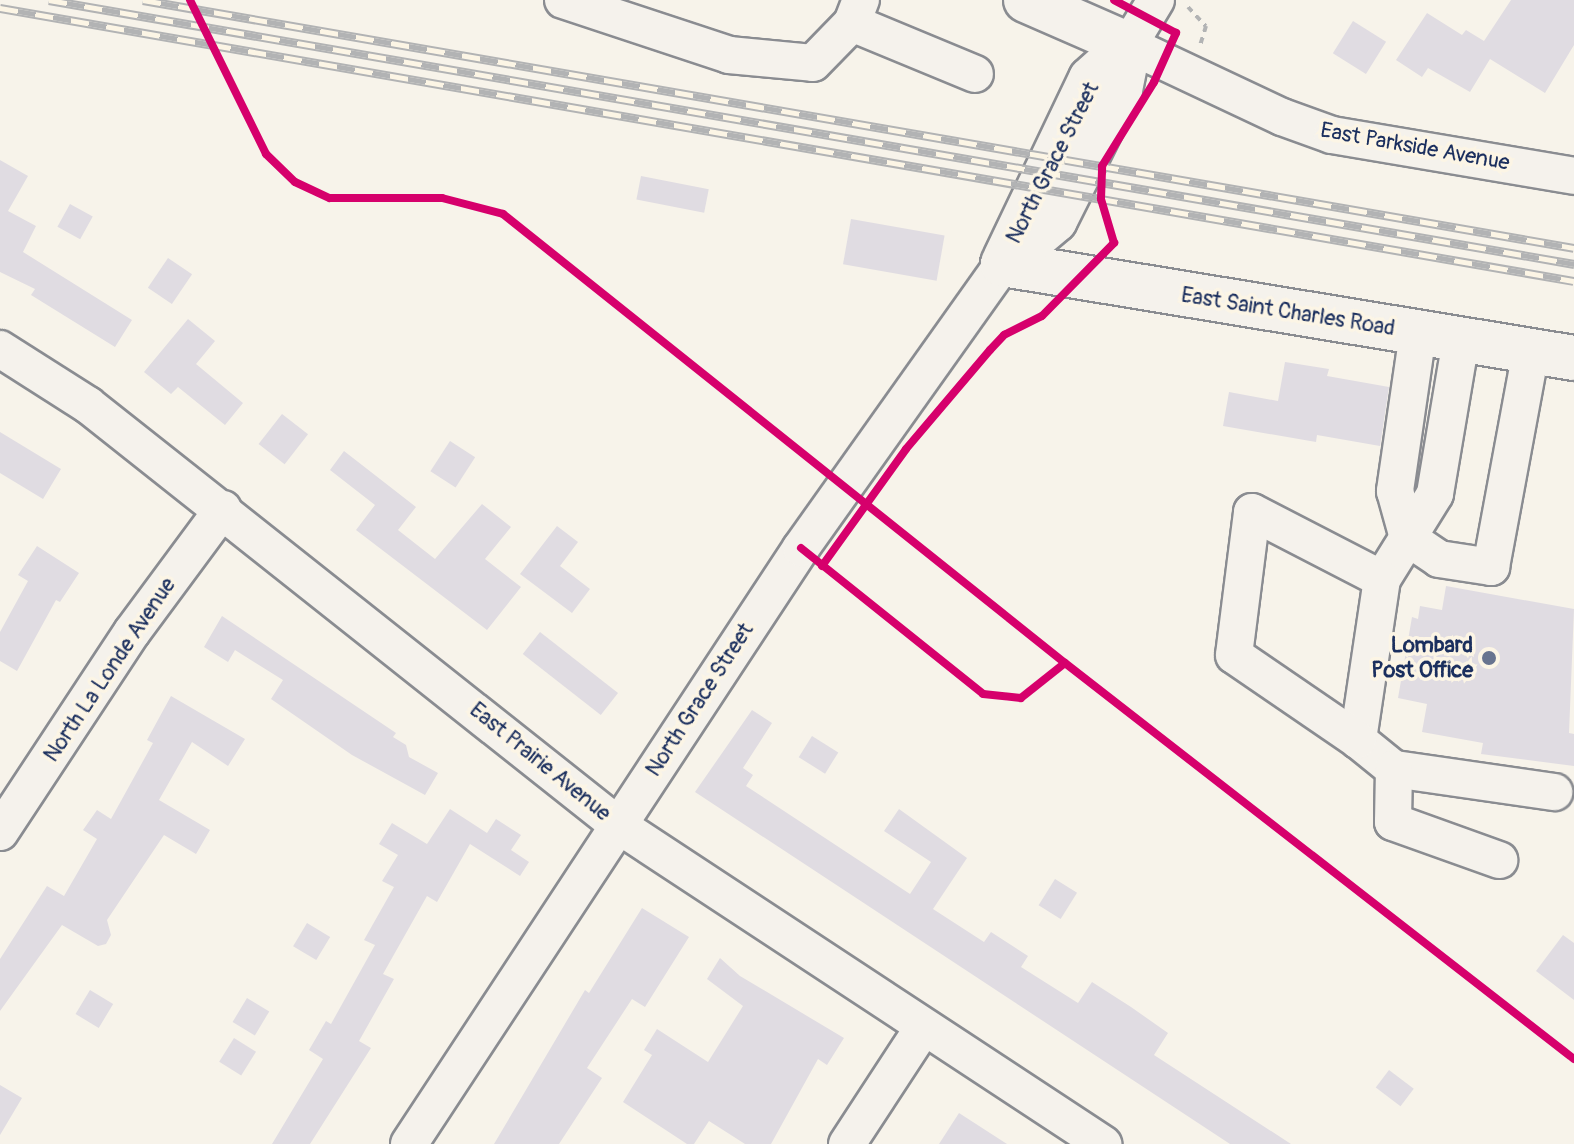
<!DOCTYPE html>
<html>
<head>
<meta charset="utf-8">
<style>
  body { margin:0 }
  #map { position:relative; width:1574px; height:1144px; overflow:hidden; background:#f7f3ea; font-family:Pangolin,sans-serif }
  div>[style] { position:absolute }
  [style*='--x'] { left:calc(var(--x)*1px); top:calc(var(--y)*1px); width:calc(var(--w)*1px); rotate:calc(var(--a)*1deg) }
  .building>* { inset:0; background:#e0dce2; transform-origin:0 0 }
  .path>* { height:4px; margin-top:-2px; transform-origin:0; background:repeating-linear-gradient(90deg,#b2b3b4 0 6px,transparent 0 12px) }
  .roads { filter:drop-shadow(2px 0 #8a8c91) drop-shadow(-2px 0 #8a8c91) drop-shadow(0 2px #8a8c91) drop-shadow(0 -2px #8a8c91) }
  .minor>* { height:36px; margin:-18px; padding:0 18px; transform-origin:18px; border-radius:18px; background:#f5f2ec }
  .major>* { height:44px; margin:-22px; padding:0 22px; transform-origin:22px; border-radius:22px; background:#f5f2ec }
  .rail>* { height:9px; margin-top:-4.5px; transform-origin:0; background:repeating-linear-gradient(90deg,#fcf5e5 0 18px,#b2b3b4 0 36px); box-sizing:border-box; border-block:2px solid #b2b3b4 }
  .cycleway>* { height:8px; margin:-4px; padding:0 4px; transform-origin:4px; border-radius:4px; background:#d6006c }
  .dots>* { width:22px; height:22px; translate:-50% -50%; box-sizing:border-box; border:4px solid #fcf5e5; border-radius:50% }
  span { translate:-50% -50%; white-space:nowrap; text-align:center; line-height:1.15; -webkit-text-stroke:7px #fcf5e5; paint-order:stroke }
  .street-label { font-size:22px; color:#1b2f5e }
  .poi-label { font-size:22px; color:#1b2f5e; font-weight:700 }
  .right { translate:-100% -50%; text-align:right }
</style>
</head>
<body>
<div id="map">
  <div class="building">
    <div style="clip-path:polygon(1511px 0,1574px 0,1574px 45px,1545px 93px,1490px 59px,1470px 92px,1428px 68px,1422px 77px,1396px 60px,1427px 13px,1462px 35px,1466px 30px,1484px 41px)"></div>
    <div style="left:1353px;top:21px;width:39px;height:38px;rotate:32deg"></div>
    <div style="clip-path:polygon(0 160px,28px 176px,8px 211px,36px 226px,23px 252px,132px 320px,115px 347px,31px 295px,35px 289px,0 272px)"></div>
    <div style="left:641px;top:176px;width:69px;height:24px;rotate:11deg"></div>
    <div style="left:70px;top:204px;width:26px;height:26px;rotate:29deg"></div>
    <div style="left:851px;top:219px;width:95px;height:46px;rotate:10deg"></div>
    <div style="left:168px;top:258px;width:29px;height:36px;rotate:34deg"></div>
    <div style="clip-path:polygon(188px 319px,215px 341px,196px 364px,243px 403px,225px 425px,178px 387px,171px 394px,144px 372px)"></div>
    <div style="clip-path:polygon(1285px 362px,1329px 369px,1327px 376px,1389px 387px,1380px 446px,1317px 435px,1316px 442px,1223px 426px,1229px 392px,1278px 401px)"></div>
    <div style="left:282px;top:414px;width:33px;height:38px;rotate:38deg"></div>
    <div style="clip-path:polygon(0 432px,61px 469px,43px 499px,0 473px)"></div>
    <div style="left:450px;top:441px;width:30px;height:36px;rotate:33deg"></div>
    <div style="clip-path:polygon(344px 451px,416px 507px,398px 530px,435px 559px,482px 504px,511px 527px,485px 559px,521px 587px,487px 630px,356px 530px,375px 505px,330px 470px)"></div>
    <div style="clip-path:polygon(557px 526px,578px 542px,560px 566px,590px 589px,572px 613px,520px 574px)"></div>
    <div style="clip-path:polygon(37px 546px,79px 573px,60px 602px,56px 600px,17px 671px,0 661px,0 632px,28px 581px,18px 575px)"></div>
    <div style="clip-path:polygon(1446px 586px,1574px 609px,1569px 733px,1574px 734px,1574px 766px,1481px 754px,1483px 743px,1422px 732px,1427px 704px,1398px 698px,1412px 617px,1418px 619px,1420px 606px,1442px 610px)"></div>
    <div style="clip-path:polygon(222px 616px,396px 733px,393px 737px,406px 745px,409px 757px,438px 773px,425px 795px,352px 755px,271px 699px,283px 680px,235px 650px,228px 662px,204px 647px)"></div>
    <div style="left:540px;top:632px;width:99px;height:28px;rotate:38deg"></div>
    <div style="clip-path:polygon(171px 696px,245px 739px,228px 766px,192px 742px,159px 800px,210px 830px,196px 854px,164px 835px,107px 920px,111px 935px,106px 944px,98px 946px,62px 925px,0 1011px,0 959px,47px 886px,64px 896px,97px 839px,83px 830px,97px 810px,111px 819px,153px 743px,147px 740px)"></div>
    <div style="clip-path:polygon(752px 710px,772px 723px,743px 768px,753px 775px,746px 786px,910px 894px,931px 862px,884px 831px,899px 809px,967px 858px,933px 909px,984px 942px,991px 932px,1028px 956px,1021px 967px,1078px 1003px,1092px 982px,1131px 1007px,1168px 1033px,1154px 1055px,1291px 1144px,1230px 1144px,695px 792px)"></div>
    <div style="left:812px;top:736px;width:31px;height:25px;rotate:32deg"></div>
    <div style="clip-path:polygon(450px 809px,487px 833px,496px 819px,521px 835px,511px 850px,529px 862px,520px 876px,470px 844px,437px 902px,427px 896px,383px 974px,394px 979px,359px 1041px,371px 1048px,310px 1144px,272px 1144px,323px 1059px,309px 1050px,326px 1021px,331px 1024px,375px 945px,364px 940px,394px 887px,382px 881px,398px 855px,379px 844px,392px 823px,427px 844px)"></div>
    <div style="left:1055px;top:879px;width:26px;height:31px;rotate:32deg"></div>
    <div style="clip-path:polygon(642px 908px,689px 937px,645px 1007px,632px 999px,587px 1068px,602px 1078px,559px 1144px,494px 1144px,585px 990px,589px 993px)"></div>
    <div style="left:307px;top:923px;width:27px;height:27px;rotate:31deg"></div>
    <div style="clip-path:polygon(1563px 935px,1574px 943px,1574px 1000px,1536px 971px)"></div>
    <div style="clip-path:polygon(720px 958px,740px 976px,844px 1038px,827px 1065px,818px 1059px,771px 1144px,745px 1144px,709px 1121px,694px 1144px,687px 1144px,623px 1102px,652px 1055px,644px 1050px,657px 1029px,708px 1062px,743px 1006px,707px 979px)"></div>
    <div style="left:90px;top:990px;width:27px;height:28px;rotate:31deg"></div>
    <div style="left:247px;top:998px;width:26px;height:28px;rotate:31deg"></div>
    <div style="left:234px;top:1038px;width:26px;height:28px;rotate:32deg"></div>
    <div style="left:1389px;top:1070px;width:31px;height:22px;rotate:37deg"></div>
    <div style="clip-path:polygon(0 1085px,22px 1098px,0 1135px)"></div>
    <div style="clip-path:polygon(959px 1113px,1007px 1144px,939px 1144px)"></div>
  </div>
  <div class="path">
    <div style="--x:1188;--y:7;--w:26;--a:47"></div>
    <div style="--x:1206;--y:26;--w:21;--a:107"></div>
  </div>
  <div class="roads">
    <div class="minor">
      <div style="--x:563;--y:0;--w:175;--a:18.3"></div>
      <div style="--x:729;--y:55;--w:84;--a:5.4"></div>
      <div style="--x:813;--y:63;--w:56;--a:-45.7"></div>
      <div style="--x:852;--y:23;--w:25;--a:-69"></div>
      <div style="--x:1156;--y:0;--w:52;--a:121"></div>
      <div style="--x:1129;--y:45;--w:169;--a:25.2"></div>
      <div style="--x:1282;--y:117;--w:53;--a:19.8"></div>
      <div style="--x:1332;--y:135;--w:245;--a:9.6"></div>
      <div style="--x:852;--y:23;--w:133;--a:22.5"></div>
      <div style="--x:1418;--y:333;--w:160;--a:98.3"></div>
      <div style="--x:1395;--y:491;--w:49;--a:74.5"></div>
      <div style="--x:1408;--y:538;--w:37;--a:34"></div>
      <div style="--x:1439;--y:559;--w:53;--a:8.7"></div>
      <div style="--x:1491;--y:567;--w:220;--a:-79.5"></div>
      <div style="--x:1461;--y:340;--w:156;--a:99.6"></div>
      <div style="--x:1435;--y:494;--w:100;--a:121.9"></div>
      <div style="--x:1382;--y:579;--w:163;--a:98.5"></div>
      <div style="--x:1358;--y:740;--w:46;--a:38.9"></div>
      <div style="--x:1394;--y:769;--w:162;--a:8.2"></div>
      <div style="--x:0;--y:349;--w:104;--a:32.5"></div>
      <div style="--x:88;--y:405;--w:676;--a:38.4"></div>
      <div style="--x:618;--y:825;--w:581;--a:33.33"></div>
      <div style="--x:1358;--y:740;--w:150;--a:-145.6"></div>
      <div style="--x:1234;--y:655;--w:144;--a:-82.8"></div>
      <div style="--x:1252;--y:512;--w:146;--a:27.3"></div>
      <div style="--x:1394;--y:769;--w:53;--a:91.1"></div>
      <div style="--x:1393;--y:822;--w:113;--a:19.7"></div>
      <div style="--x:0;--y:832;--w:240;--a:-56.6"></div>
      <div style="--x:132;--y:632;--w:153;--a:-53.5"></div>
      <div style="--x:409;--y:1144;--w:713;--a:-56.67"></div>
      <div style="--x:801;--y:548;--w:349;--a:-54.6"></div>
      <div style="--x:847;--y:1144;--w:139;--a:-56.8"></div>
    </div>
    <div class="major">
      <div style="--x:1026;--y:0;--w:112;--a:23.6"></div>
      <div style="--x:1005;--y:259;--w:199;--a:-64.5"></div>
      <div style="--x:1091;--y:79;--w:51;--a:-41.8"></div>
      <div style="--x:1003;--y:264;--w:579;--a:9.35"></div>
      <div style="--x:1003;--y:264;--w:68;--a:-40.2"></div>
      <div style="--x:1055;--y:220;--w:145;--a:-63.4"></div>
      <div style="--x:1120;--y:90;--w:46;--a:-78.7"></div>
    </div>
  </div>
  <div class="rail">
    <div style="--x:49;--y:0;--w:1548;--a:9.82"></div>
    <div style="--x:143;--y:0;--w:1452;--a:9.83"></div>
    <div style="--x:0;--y:8;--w:1597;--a:9.84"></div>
  </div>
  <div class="cycleway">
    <div style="--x:190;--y:0;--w:172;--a:63.7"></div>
    <div style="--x:266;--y:154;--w:40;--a:44"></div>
    <div style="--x:295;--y:182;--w:38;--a:25"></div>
    <div style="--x:330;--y:198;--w:112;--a:0"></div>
    <div style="--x:442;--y:198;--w:63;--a:14.7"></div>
    <div style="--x:503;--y:214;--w:719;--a:38.62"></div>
    <div style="--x:1065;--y:663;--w:645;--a:37.88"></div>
    <div style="--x:801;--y:548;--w:233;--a:38.7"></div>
    <div style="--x:983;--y:694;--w:38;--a:6"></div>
    <div style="--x:1021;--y:698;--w:56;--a:-38.5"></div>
    <div style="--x:822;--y:566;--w:144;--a:-54.3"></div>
    <div style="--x:906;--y:449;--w:130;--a:-49.7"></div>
    <div style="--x:990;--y:350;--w:21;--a:-47"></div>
    <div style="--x:1004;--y:335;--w:42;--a:-26.6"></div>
    <div style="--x:1042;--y:316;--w:103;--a:-45.4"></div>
    <div style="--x:1114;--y:243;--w:46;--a:-106.5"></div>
    <div style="--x:1101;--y:199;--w:33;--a:-88"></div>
    <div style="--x:1102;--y:166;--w:99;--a:-58.2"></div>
    <div style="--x:1154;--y:82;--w:54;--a:-65.8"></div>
    <div style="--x:1176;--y:33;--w:70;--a:-152"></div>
  </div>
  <div class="dots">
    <div style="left:1489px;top:658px;background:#68748f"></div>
  </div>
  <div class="street-label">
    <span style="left:1415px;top:147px;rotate:10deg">East Parkside Avenue</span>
    <span style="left:1053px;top:163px;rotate:-63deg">North Grace Street</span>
    <span style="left:1288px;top:312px;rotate:9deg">East Saint Charles Road</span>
    <span style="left:110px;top:670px;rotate:-56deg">North La Londe Avenue</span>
    <span style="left:700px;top:700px;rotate:-57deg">North Grace Street</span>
    <span style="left:540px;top:762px;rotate:39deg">East Prairie Avenue</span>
  </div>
  <div class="poi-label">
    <span class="right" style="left:1473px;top:658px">Lombard<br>Post Office</span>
  </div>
</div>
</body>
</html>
